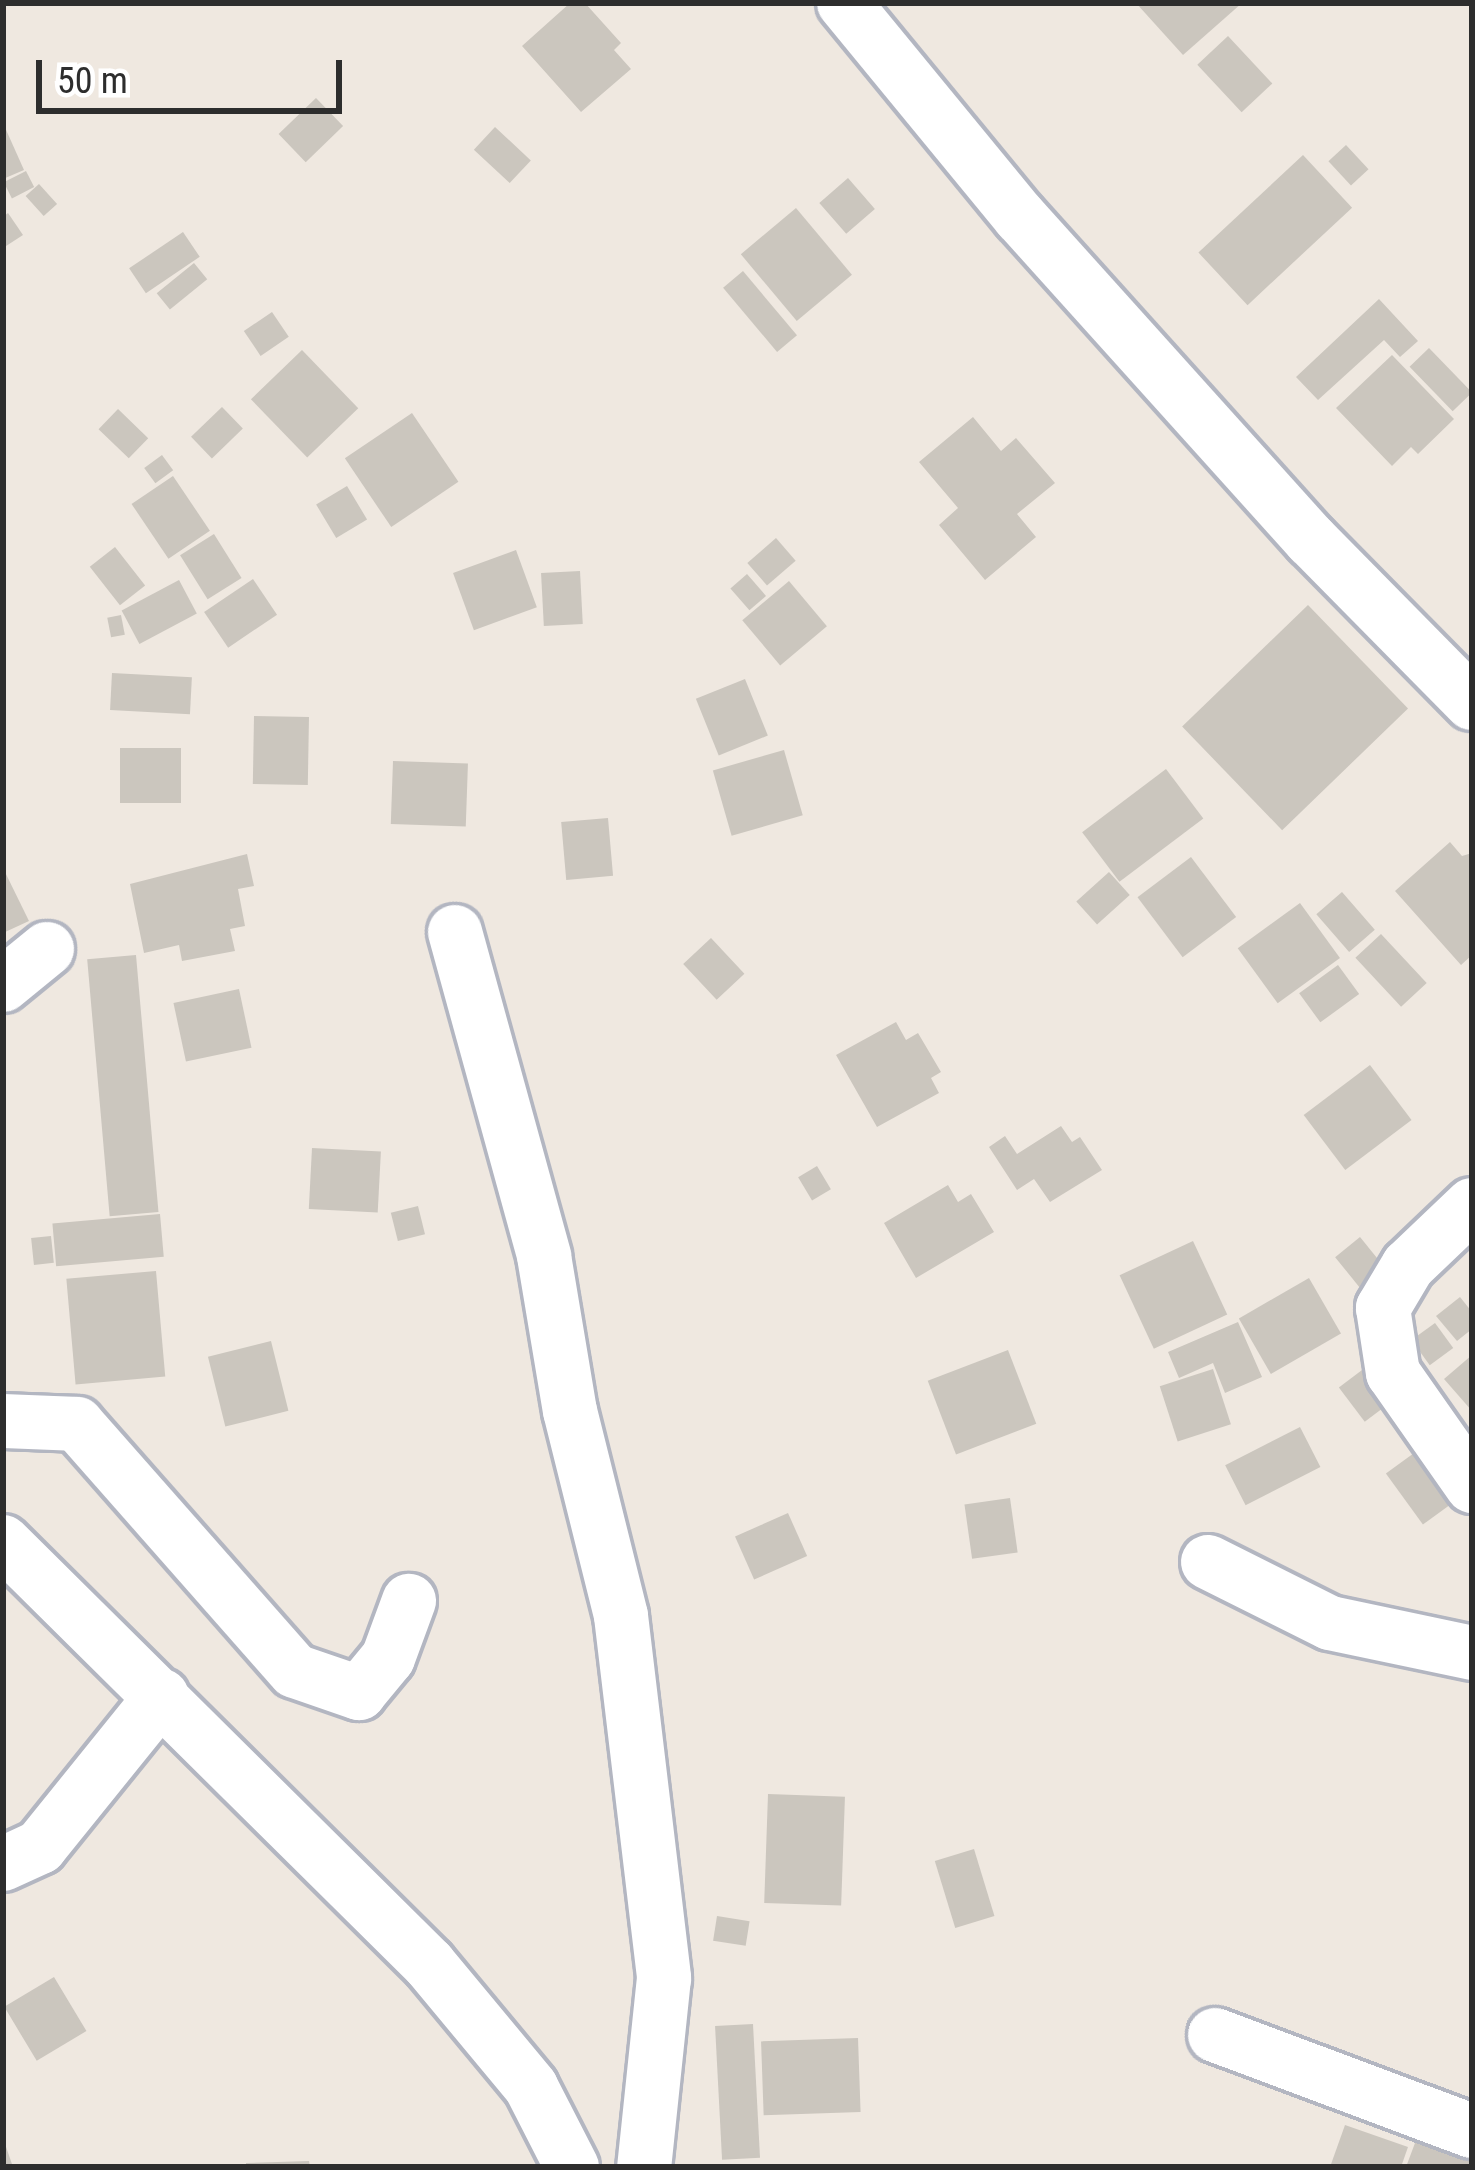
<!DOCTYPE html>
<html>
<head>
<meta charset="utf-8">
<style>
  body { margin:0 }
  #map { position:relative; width:1475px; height:2170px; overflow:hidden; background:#efe8e0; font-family:"Roboto Condensed",sans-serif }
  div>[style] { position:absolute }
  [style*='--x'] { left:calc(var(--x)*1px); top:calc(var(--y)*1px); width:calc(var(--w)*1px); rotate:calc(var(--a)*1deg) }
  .building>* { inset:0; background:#cbc6be; transform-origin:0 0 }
  .roads { filter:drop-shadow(3px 0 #b3b6c1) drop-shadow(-3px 0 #b3b6c1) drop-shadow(0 3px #b3b6c1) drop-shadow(0 -3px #b3b6c1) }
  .minor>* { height:54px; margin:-27px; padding:0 27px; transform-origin:27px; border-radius:27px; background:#fff }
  span { translate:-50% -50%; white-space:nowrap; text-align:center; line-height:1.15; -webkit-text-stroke:9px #fff; paint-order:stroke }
  .frame { position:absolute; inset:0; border:6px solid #2d2d2d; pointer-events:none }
  .scale { position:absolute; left:36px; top:60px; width:306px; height:54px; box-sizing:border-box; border:6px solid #2d2d2d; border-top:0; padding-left:15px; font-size:36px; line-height:42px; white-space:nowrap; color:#2d2d2d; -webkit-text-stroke:9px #fff; paint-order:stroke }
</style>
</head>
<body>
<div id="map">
  <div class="building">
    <div style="clip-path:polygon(570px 3px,585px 3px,621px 43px,614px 50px,631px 69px,581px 112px,522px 46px)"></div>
    <div style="clip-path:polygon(1136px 3px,1242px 3px,1183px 55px)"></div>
    <div style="left:1228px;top:36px;width:65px;height:42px;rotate:47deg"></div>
    <div style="left:316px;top:98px;width:39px;height:52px;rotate:46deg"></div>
    <div style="clip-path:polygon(3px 123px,24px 170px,3px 179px)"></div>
    <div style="left:495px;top:127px;width:49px;height:31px;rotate:43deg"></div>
    <div style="left:1346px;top:145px;width:33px;height:24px;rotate:47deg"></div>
    <div style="left:1303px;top:155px;width:72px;height:143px;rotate:47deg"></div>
    <div style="left:26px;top:171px;width:18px;height:25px;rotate:63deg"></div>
    <div style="left:848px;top:178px;width:41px;height:38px;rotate:49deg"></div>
    <div style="left:39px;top:184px;width:27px;height:18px;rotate:48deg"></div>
    <div style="left:796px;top:208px;width:87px;height:72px;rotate:50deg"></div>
    <div style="clip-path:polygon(8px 213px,23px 235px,3px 248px,3px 217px)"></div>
    <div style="left:183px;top:232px;width:30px;height:65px;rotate:56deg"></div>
    <div style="left:194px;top:263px;width:21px;height:48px;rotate:51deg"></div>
    <div style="left:743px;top:271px;width:84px;height:26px;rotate:50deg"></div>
    <div style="clip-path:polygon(1379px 299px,1418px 341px,1400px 357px,1384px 340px,1318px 400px,1296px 377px)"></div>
    <div style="left:272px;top:312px;width:30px;height:34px;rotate:56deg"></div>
    <div style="left:1429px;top:348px;width:62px;height:27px;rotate:46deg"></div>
    <div style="left:302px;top:350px;width:81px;height:71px;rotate:46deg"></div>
    <div style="clip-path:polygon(1392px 355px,1454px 419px,1418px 454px,1411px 447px,1392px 466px,1336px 408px)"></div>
    <div style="left:222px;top:407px;width:30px;height:43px;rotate:46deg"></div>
    <div style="left:118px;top:409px;width:42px;height:28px;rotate:44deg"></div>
    <div style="left:412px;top:413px;width:83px;height:81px;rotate:56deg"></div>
    <div style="clip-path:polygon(973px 417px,1001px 451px,1016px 438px,1055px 483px,1017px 514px,1036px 537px,985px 580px,939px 525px,958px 508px,919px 462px)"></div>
    <div style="left:162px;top:455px;width:19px;height:22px;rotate:54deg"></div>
    <div style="left:173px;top:476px;width:66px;height:50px;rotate:56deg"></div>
    <div style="left:347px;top:486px;width:39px;height:36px;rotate:59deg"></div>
    <div style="left:214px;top:534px;width:52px;height:40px;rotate:58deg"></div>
    <div style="left:776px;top:538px;width:30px;height:38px;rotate:49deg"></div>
    <div style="left:115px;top:547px;width:49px;height:32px;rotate:52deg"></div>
    <div style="left:516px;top:550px;width:61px;height:67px;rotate:70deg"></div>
    <div style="left:580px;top:571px;width:53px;height:39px;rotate:87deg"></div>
    <div style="left:747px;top:574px;width:29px;height:22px;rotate:49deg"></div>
    <div style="left:253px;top:579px;width:43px;height:59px;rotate:56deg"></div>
    <div style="left:179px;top:580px;width:38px;height:65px;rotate:62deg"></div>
    <div style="left:789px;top:581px;width:59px;height:61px;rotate:50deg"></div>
    <div style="left:1308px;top:605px;width:144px;height:175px;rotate:46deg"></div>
    <div style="left:121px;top:615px;width:20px;height:14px;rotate:79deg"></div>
    <div style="left:112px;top:673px;width:80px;height:37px;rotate:3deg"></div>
    <div style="left:745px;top:679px;width:61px;height:53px;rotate:68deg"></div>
    <div style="left:254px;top:716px;width:55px;height:68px;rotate:1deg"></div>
    <div style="left:181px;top:748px;width:55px;height:61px;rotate:90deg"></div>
    <div style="left:784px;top:750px;width:68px;height:74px;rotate:74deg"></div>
    <div style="left:393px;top:761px;width:75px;height:63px;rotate:2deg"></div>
    <div style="left:1166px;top:769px;width:62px;height:105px;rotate:53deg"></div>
    <div style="left:608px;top:818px;width:58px;height:47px;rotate:85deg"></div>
    <div style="clip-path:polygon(1450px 842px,1462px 856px,1472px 853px,1472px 955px,1461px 965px,1395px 891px)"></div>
    <div style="clip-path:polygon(247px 854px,254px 886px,238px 889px,245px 926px,230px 929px,235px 951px,182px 961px,179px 945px,144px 953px,130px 884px)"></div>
    <div style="left:1191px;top:857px;width:75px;height:67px;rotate:53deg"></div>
    <div style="clip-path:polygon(3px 868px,29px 921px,3px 933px)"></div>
    <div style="left:1109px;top:872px;width:31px;height:44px;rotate:48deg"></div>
    <div style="left:1342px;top:892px;width:50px;height:34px;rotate:49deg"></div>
    <div style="left:1300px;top:903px;width:68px;height:77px;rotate:54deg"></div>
    <div style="left:1381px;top:934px;width:67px;height:35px;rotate:47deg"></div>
    <div style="left:711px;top:938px;width:49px;height:38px;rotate:47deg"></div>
    <div style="left:136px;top:955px;width:258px;height:49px;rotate:85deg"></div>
    <div style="left:1338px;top:965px;width:36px;height:48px;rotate:54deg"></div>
    <div style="left:239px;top:989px;width:60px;height:67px;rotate:78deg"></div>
    <div style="clip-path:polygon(896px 1022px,906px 1040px,918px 1033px,941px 1072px,931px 1078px,939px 1093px,877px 1127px,836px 1055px)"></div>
    <div style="left:1370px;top:1065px;width:69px;height:83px;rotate:53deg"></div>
    <div style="clip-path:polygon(1061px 1126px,1072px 1142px,1080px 1137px,1102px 1170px,1050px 1202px,1034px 1179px,1017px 1190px,989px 1147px,1005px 1136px,1017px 1154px)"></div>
    <div style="left:312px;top:1148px;width:69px;height:61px;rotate:3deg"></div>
    <div style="left:817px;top:1166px;width:27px;height:22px;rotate:59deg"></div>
    <div style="clip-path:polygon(948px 1185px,958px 1202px,971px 1194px,994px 1232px,916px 1278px,884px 1223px)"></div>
    <div style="left:418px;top:1206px;width:29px;height:28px;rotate:76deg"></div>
    <div style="left:160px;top:1214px;width:43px;height:108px;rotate:85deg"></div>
    <div style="left:51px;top:1236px;width:27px;height:20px;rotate:84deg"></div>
    <div style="left:1360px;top:1237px;width:46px;height:32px;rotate:51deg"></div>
    <div style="left:1193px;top:1241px;width:81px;height:81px;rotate:65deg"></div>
    <div style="left:156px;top:1271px;width:106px;height:90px;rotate:85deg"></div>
    <div style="left:1309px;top:1278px;width:64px;height:81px;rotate:60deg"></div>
    <div style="clip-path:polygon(1460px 1297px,1472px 1312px,1472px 1329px,1457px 1341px,1436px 1316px)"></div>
    <div style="clip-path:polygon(1238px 1322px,1262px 1377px,1225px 1393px,1213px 1363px,1179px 1378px,1168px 1352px)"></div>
    <div style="left:1435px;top:1323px;width:31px;height:29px;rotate:54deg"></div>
    <div style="left:271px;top:1341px;width:72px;height:65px;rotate:76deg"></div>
    <div style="left:1008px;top:1350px;width:79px;height:86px;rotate:69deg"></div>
    <div style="clip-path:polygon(1472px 1355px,1472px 1411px,1444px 1379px)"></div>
    <div style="left:1374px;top:1361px;width:43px;height:44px;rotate:53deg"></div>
    <div style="left:1213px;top:1369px;width:58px;height:56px;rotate:72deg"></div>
    <div style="left:1300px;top:1427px;width:45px;height:84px;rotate:63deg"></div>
    <div style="left:1432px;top:1440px;width:63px;height:57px;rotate:54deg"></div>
    <div style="left:1010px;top:1498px;width:55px;height:46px;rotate:82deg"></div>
    <div style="left:788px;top:1513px;width:47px;height:58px;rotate:66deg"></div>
    <div style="left:768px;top:1794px;width:77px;height:109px;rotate:2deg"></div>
    <div style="left:974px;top:1849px;width:70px;height:41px;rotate:73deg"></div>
    <div style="left:717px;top:1916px;width:33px;height:25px;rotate:9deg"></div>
    <div style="left:54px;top:1977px;width:63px;height:58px;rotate:59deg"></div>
    <div style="left:753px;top:2024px;width:134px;height:38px;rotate:87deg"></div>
    <div style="left:858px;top:2038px;width:74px;height:97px;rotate:88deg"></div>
    <div style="clip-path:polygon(1345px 2125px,1408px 2147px,1401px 2167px,1330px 2167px)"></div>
    <div style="clip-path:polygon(1421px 2127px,1472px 2146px,1472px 2167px,1406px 2167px)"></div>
    <div style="clip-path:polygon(3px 2141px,4px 2141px,13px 2167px,3px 2167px)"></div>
    <div style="clip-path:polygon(309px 2161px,310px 2167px,246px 2167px,246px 2163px)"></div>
  </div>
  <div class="roads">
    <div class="minor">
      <div style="--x:844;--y:3;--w:277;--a:50.6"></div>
      <div style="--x:1020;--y:217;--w:435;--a:48"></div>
      <div style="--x:1311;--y:540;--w:229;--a:45.4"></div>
      <div style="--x:455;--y:932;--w:336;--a:74.6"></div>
      <div style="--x:544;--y:1256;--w:157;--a:80.5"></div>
      <div style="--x:570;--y:1411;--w:211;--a:76"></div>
      <div style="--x:621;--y:1616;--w:365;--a:83.2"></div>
      <div style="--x:664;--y:1978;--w:190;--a:96"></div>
      <div style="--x:3;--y:985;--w:57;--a:-39.3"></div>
      <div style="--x:1472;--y:1205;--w:88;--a:136.4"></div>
      <div style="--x:1408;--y:1266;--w:49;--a:120.8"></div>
      <div style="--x:1383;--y:1308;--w:66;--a:81.3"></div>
      <div style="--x:1393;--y:1373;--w:138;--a:55"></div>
      <div style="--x:3;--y:1421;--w:74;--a:2.3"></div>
      <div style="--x:77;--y:1424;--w:329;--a:48.6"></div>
      <div style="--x:295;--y:1671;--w:68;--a:19"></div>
      <div style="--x:359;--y:1693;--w:45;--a:-50.4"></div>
      <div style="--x:388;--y:1658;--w:61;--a:-69.8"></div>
      <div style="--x:3;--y:1542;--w:600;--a:44.73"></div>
      <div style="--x:429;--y:1964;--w:160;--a:50.3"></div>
      <div style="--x:531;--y:2087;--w:90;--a:62.9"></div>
      <div style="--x:1208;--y:1562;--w:136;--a:26.6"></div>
      <div style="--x:1330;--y:1623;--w:145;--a:11.9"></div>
      <div style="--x:3;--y:1864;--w:41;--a:-24.7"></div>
      <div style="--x:40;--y:1847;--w:194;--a:-51.1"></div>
      <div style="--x:1215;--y:2035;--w:274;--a:20.5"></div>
    </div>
  </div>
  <div class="frame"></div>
  <div class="scale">50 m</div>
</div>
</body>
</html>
